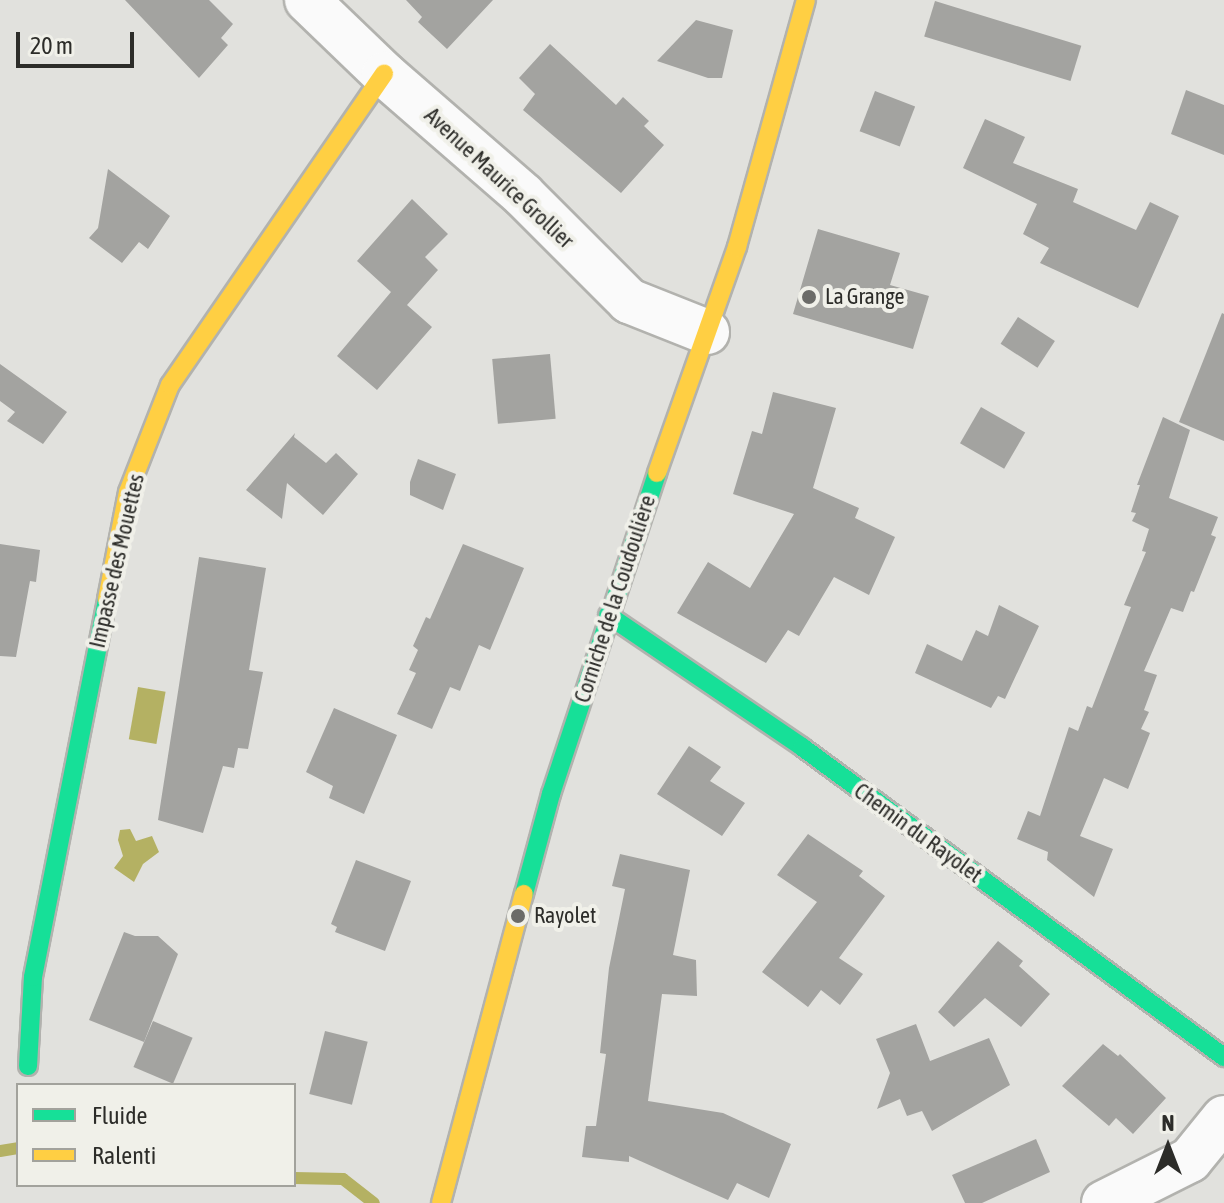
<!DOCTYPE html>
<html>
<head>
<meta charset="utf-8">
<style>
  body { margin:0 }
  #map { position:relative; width:1224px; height:1203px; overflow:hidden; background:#e1e1dd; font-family:"Asap Condensed",sans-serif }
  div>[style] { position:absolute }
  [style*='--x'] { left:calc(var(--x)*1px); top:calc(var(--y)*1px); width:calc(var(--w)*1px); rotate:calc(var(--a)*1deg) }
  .water>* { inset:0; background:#b4b163; transform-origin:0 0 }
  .stream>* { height:12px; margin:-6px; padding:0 6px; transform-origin:6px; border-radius:6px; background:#b4b163 }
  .building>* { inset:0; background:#a3a3a0; transform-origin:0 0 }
  .roads { filter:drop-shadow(2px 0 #b2b2ae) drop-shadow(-2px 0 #b2b2ae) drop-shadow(0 2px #b2b2ae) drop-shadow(0 -2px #b2b2ae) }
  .street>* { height:44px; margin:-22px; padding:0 22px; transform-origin:22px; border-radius:22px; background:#fafafa }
  .fast>* { height:18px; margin:-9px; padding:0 9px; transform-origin:9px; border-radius:9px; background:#16e098 }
  .slow>* { height:18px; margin:-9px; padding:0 9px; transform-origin:9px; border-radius:9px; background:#ffcf43 }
  .dots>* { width:22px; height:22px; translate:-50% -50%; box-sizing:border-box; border:4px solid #f0f0e9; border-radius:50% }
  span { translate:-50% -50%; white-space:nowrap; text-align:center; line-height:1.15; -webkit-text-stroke:8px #f0f0e9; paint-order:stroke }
  .street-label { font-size:22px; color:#2c2c29 }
  .poi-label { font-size:22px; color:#2c2c29 }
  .left { translate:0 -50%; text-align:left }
  .legend { position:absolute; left:16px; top:1083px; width:280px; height:104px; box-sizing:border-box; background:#f0f0e9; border:2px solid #a2a29c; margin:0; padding:10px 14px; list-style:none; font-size:24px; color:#2c2c29 }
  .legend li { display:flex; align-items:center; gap:16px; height:40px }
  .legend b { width:40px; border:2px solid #a2a29c }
  .north { position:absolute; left:1128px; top:1107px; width:80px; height:80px; -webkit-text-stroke:6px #f0f0e9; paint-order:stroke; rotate:0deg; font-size:22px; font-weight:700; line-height:32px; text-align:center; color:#2c2c29 }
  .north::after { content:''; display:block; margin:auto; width:28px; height:36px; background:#2c2c29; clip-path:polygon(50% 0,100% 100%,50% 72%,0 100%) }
  .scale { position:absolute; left:16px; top:32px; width:118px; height:36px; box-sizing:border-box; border:4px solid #2c2c29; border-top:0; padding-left:10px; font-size:24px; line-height:28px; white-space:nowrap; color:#2c2c29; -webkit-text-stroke:6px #f0f0e9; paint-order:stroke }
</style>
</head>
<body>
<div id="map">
  <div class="water">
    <div style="left:138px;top:687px;width:28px;height:53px;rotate:10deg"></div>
    <div style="clip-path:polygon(130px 829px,136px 841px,152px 836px,159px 852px,143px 864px,134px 882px,114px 868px,123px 856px,118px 840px,120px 830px)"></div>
  </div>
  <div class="stream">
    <div style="--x:0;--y:1151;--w:18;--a:-9"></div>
    <div style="--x:294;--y:1178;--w:49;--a:1.2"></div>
    <div style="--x:343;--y:1179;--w:39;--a:38"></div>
  </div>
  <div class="building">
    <div style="clip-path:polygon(125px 0,209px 0,233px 24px,221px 38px,228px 45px,199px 78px)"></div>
    <div style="clip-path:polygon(406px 0,493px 0,447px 49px,418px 22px,422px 17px)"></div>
    <div style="left:935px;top:1px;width:153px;height:37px;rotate:17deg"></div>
    <div style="clip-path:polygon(696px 20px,733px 30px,722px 78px,708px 78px,657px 61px)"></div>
    <div style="clip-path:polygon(550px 44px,616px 105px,623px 97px,649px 121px,644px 126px,664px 145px,621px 193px,523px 110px,535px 94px,519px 78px)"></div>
    <div style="clip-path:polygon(1186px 90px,1224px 105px,1224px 155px,1171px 134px)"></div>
    <div style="left:875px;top:91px;width:43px;height:43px;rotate:21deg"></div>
    <div style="clip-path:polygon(985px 119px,1025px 137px,1013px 163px,1078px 189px,1073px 202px,1136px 230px,1150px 202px,1179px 216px,1138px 308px,1040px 263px,1049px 248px,1023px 234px,1037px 204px,963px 168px)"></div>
    <div style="clip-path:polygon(108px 169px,170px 216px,148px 249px,139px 242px,122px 263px,89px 238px,98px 228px)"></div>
    <div style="clip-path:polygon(412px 199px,448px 234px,425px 257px,438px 270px,407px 305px,432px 327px,377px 390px,337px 356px,391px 292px,357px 261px)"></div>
    <div style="clip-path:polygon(818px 229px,900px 253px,890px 285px,929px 296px,913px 349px,793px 314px)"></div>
    <div style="clip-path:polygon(1222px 313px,1224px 314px,1224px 441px,1179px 422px)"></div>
    <div style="left:1018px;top:317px;width:44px;height:32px;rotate:33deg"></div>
    <div style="left:550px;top:354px;width:65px;height:58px;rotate:85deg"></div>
    <div style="clip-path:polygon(0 364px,67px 412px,43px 444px,7px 421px,15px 412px,0 401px)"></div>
    <div style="clip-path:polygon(773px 392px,836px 408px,813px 488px,859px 508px,855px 518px,895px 537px,869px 595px,834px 577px,799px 636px,788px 630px,766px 663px,677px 613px,708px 562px,750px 588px,794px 514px,733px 494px,752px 431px,762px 434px)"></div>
    <div style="left:981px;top:407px;width:51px;height:42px;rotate:30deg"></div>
    <div style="clip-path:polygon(1163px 417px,1190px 430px,1169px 498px,1218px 517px,1211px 535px,1216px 537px,1194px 592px,1191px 591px,1183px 612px,1171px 608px,1144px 671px,1157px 675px,1144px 710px,1149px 712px,1141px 729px,1150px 733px,1128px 789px,1104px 778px,1080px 836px,1113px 849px,1094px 897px,1047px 860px,1048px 852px,1017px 839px,1028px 811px,1040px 816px,1069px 727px,1078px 731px,1087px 706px,1092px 708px,1131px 607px,1124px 605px,1146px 552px,1142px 551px,1149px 529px,1132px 521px,1136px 513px,1131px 512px,1140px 485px,1137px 485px)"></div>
    <div style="clip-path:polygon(295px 433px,294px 437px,326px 463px,336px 453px,358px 474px,323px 515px,287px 483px,282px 519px,246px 490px)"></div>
    <div style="clip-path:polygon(418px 459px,456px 474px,443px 510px,410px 495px,410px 482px)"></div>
    <div style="clip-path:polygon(0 544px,40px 550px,36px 582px,30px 581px,16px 657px,0 656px)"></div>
    <div style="clip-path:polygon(463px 544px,524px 568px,490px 650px,479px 645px,460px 691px,450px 687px,432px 729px,397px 714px,416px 673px,409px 670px,418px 650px,413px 646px,426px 617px,430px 619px)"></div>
    <div style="clip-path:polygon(199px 557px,266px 568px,249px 670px,263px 672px,248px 749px,238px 748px,234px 768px,223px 766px,203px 833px,158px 820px)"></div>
    <div style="clip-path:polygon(999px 605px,1039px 626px,1005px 699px,998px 696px,991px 708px,915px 673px,927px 644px,962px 661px,976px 630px,988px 636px)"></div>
    <div style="clip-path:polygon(334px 708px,397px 735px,364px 814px,329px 798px,333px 786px,306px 772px)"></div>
    <div style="clip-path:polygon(689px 746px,721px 767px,710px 781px,745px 803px,722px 836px,657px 794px)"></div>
    <div style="clip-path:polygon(808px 834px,863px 871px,859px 876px,885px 896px,839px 958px,863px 974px,840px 1005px,821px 990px,808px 1007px,762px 972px,817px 902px,777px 875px)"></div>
    <div style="clip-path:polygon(620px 854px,690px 870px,673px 955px,696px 960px,697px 996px,662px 994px,648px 1101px,723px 1113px,791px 1144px,769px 1198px,737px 1183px,728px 1200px,629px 1156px,629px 1162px,582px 1157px,586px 1126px,596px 1126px,606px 1054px,600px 1053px,609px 968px,625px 889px,612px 886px)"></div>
    <div style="clip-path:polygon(356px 860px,411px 881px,385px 951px,335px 932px,337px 927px,331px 924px)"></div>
    <div style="clip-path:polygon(124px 932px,135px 936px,158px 936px,178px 954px,144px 1042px,89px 1020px)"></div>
    <div style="clip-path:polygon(998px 941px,1023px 961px,1019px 966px,1050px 994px,1021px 1027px,985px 998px,954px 1027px,938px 1012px)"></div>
    <div style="left:153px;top:1021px;width:43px;height:50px;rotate:23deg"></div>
    <div style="clip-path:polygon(916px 1024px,930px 1061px,989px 1038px,1010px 1085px,932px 1131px,922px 1111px,907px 1116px,900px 1099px,877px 1109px,890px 1073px,876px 1039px)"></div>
    <div style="left:325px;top:1031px;width:44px;height:65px;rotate:14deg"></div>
    <div style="clip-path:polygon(1103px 1044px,1118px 1056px,1120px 1054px,1166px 1098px,1133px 1134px,1116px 1118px,1109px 1126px,1062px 1086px)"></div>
    <div style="clip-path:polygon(1036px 1139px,1050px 1172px,982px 1203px,965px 1203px,952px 1175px)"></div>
  </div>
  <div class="roads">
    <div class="street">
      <div style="--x:307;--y:0;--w:107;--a:43.9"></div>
      <div style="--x:384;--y:74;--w:184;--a:41"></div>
      <div style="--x:523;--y:195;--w:150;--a:45"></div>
      <div style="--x:629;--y:301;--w:84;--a:21.7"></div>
      <div style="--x:1104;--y:1203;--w:96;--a:-26.6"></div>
      <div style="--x:1190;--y:1160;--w:54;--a:-51"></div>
    </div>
    <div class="fast">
      <div style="--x:608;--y:615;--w:235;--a:34.2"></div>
      <div style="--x:802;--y:747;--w:524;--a:36.3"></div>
      <div style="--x:524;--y:894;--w:104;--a:-74.9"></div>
      <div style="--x:551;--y:794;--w:338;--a:-71.7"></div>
      <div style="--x:28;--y:1066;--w:89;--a:-86.8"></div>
      <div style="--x:33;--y:977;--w:385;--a:-78.9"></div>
    </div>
    <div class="slow">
      <div style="--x:657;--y:473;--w:240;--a:-70.5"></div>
      <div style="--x:737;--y:247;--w:256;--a:-74.4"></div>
      <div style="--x:107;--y:599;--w:109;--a:-78.9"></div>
      <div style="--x:128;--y:492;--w:115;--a:-68.6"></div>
      <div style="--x:170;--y:385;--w:378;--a:-55.5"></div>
      <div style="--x:441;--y:1203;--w:320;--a:-75"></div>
    </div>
  </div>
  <div class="dots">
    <div style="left:809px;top:297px;background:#6b6b68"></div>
    <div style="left:518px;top:916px;background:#6b6b68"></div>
  </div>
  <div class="street-label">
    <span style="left:499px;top:178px;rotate:43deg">Avenue Maurice Grollier</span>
    <span style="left:117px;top:561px;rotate:-77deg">Impasse des Mouettes</span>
    <span style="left:615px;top:599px;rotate:-72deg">Corniche de la Coudoulière</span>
    <span style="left:918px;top:833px;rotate:36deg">Chemin du Rayolet</span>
  </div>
  <div class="poi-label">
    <span class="left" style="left:825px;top:297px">La Grange</span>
    <span class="left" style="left:534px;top:916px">Rayolet</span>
  </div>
  <ul class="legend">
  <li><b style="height:10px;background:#16e098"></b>Fluide</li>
  <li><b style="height:10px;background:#ffcf43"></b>Ralenti</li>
  </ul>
  <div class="north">N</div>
  <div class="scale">20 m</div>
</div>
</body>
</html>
